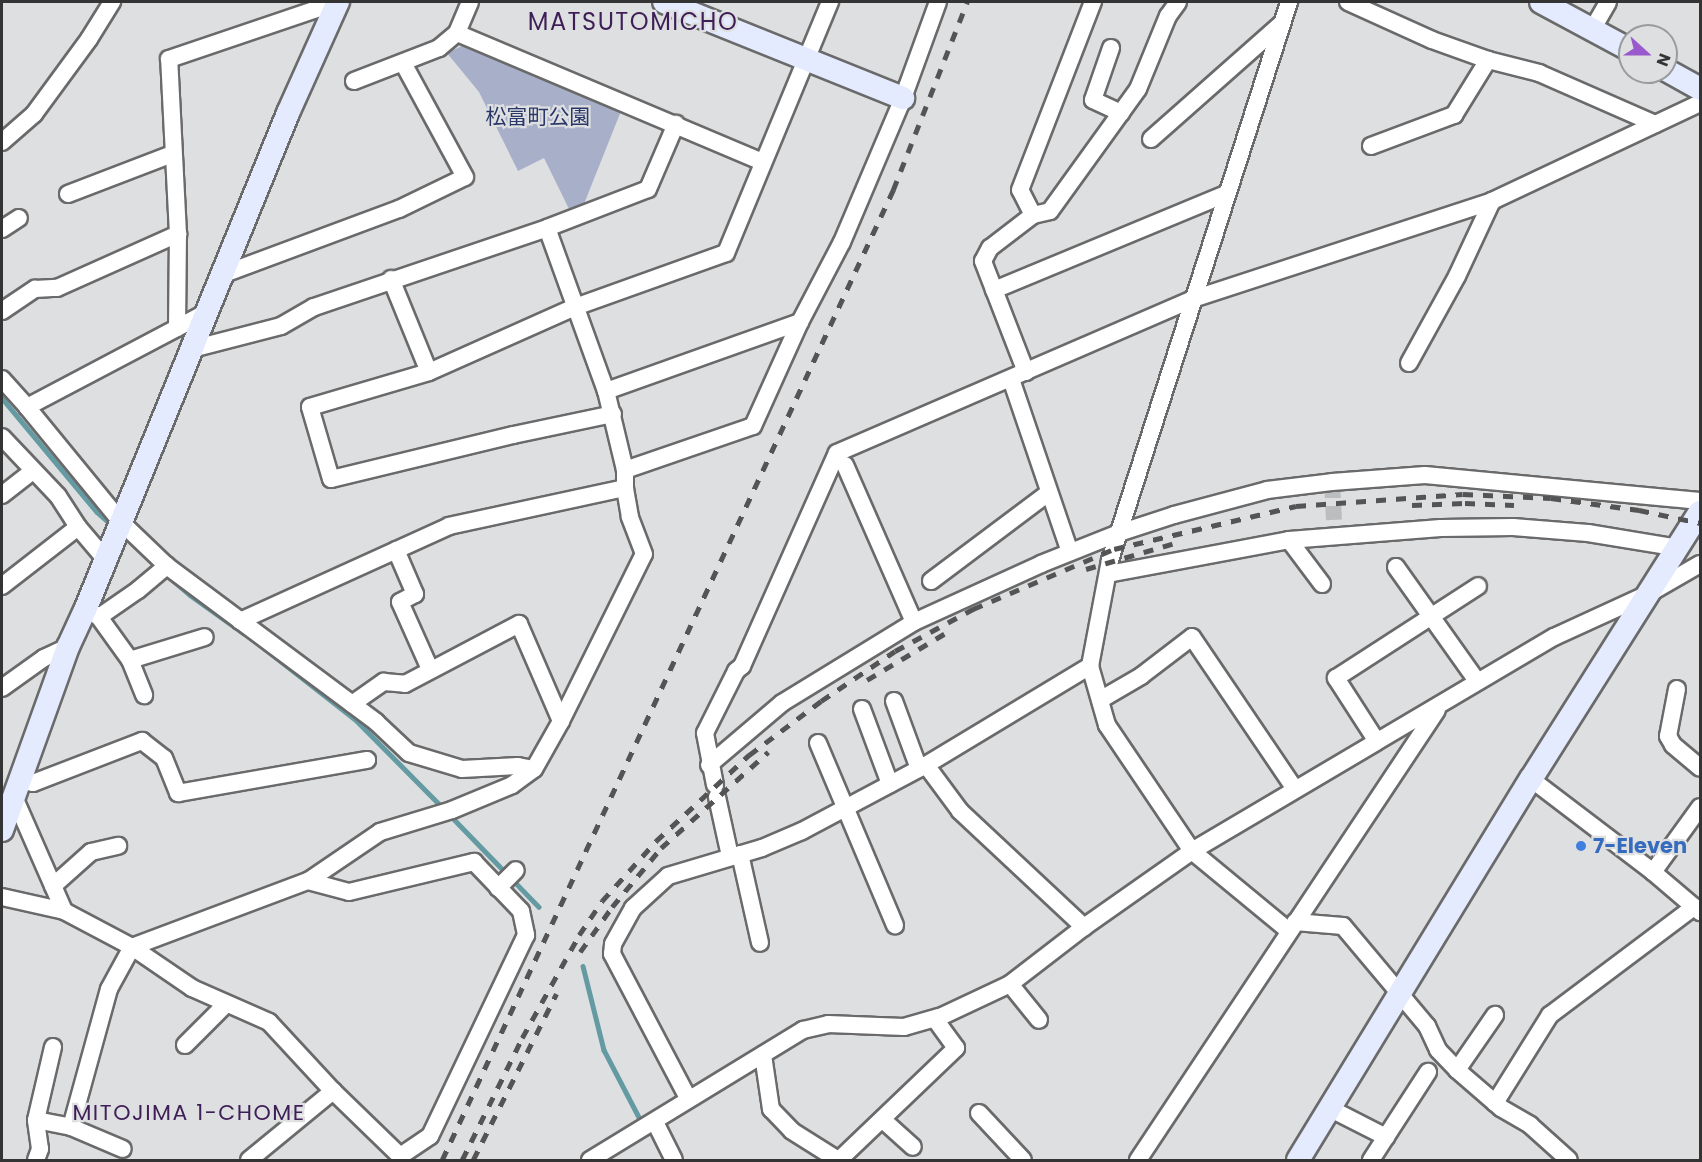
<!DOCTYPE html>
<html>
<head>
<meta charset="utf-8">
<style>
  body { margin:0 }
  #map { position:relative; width:1702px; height:1162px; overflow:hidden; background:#dedfe0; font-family:Poppins,"Noto Sans JP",sans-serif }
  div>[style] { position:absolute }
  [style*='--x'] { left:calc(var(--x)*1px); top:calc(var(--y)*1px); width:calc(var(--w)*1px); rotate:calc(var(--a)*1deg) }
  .green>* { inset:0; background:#a8b0c9 }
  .stream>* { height:4.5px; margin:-2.25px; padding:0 2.25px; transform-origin:2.25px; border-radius:2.25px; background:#649ba3 }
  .street-tunnel>* { height:16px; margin-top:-8px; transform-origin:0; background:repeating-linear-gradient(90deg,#bcbdbe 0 16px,transparent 0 24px) }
  .roads { filter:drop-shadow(2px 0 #6a6a6b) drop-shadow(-2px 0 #6a6a6b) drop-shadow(0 2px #6a6a6b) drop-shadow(0 -2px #6a6a6b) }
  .street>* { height:16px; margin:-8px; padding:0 8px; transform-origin:8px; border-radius:8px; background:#fff }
  .secondary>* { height:22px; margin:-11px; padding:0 11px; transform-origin:11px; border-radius:11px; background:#e5ebff }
  .rail>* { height:4.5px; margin-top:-2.25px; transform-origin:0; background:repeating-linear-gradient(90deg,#545455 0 10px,transparent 0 20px) }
  .dots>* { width:16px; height:16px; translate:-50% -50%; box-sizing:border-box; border:3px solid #dedfe0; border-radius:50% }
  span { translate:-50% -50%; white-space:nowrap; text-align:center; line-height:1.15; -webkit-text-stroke:4.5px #dedfe0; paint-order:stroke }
  .park-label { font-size:21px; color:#2a3769 }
  .shop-label { font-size:21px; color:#366cbe; font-weight:700 }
  .left { translate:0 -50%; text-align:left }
  .neighbourhood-label { font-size:22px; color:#3e1e56; letter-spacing:1.5px }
  .quarter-label { font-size:24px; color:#3e1e56; letter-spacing:1.5px }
  .frame { position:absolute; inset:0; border:3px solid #343435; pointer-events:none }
  .north { position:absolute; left:1618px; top:24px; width:60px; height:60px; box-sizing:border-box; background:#dedfe0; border:2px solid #9a9b9c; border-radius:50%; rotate:111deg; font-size:16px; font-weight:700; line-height:24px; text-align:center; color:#343435 }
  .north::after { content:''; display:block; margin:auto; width:21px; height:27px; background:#9b59ce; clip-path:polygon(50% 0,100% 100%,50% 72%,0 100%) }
</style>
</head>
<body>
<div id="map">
  <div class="green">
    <div style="clip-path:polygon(466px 44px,623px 106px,584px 204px,570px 211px,544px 158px,518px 171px,479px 92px,447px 53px)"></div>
  </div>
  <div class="stream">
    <div style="--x:2;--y:398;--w:148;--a:50.2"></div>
    <div style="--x:97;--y:512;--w:21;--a:41"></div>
    <div style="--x:170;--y:578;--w:26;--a:40"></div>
    <div style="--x:190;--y:595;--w:65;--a:35.6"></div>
    <div style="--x:264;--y:648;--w:118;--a:38.1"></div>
    <div style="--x:357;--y:721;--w:122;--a:45.3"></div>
    <div style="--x:449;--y:814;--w:129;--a:45.9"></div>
    <div style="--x:583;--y:966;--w:87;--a:76"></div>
    <div style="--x:604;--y:1050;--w:80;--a:62.5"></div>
  </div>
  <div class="street-tunnel">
    <div style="--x:1332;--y:482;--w:38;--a:87"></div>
  </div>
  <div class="roads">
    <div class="street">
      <div style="--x:470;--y:2;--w:34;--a:113"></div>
      <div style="--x:457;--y:33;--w:332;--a:22.9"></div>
      <div style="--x:1348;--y:2;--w:92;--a:24.3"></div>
      <div style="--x:1432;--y:40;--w:59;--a:19.7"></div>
      <div style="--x:1488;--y:60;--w:53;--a:14.3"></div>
      <div style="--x:1539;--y:73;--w:127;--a:23.7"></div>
      <div style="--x:1592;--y:30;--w:32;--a:-60"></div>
      <div style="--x:1111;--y:48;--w:55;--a:109.1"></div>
      <div style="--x:1093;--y:100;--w:31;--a:25"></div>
      <div style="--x:354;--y:81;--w:91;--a:-21.2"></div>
      <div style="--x:439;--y:48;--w:23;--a:-40"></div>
      <div style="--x:1151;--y:139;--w:174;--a:-41.5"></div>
      <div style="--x:2;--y:142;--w:43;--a:-41.2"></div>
      <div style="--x:34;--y:114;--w:93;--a:-53.7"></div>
      <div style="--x:89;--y:39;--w:44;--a:-58.1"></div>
      <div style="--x:1371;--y:146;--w:89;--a:-20.5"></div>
      <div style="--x:1454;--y:115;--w:65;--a:-58.3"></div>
      <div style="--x:68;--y:194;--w:111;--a:-21"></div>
      <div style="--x:1033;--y:215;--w:28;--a:-117"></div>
      <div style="--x:1020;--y:190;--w:202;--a:-68.8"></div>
      <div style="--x:2;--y:229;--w:20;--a:-33"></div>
      <div style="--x:224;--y:274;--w:187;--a:-20.4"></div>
      <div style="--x:399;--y:209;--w:73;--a:-25.9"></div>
      <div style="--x:465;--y:177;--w:130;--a:-118.5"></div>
      <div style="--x:391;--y:279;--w:100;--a:67.8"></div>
      <div style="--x:994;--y:290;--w:251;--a:-22.5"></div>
      <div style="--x:2;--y:311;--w:40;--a:-34"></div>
      <div style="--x:35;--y:289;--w:22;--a:-3"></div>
      <div style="--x:57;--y:288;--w:133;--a:-24.1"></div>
      <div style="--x:177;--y:328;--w:94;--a:-89.4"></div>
      <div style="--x:178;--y:234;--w:175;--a:-92.9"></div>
      <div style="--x:169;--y:59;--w:177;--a:-18.7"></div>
      <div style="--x:192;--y:349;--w:92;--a:-14.5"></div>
      <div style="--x:281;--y:326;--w:38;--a:-30"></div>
      <div style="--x:314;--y:307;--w:246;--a:-18.7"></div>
      <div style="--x:1409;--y:363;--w:99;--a:-61.1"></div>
      <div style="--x:1457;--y:276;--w:83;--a:-65"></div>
      <div style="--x:1026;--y:372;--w:119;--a:-111.2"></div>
      <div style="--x:983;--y:261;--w:15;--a:-62"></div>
      <div style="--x:990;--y:248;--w:54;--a:-37.5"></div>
      <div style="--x:1033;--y:215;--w:17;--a:-13"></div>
      <div style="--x:1050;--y:211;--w:150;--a:-54.2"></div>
      <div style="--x:1138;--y:89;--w:79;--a:-67.7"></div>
      <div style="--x:1168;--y:16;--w:17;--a:-54"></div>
      <div style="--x:2;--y:379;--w:38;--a:48"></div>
      <div style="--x:27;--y:407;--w:149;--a:50.7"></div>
      <div style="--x:121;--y:522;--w:64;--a:43.7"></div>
      <div style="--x:167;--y:566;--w:261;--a:36.7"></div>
      <div style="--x:376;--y:722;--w:45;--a:43.2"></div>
      <div style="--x:409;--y:753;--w:55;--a:16.8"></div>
      <div style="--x:462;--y:769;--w:56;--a:-3.1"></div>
      <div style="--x:518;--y:766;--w:16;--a:11"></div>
      <div style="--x:534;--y:769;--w:55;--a:-60.6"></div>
      <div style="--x:561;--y:721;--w:186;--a:-63.6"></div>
      <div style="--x:644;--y:554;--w:40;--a:-111"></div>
      <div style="--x:630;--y:517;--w:29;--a:-100"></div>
      <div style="--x:625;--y:488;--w:18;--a:-90"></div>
      <div style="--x:625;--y:470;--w:81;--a:-103.5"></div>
      <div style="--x:606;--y:391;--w:173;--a:-109.9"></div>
      <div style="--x:547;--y:228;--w:108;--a:-21.1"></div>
      <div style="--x:648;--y:189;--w:71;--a:-66.7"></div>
      <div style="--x:1011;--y:379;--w:183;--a:71.2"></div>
      <div style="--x:606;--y:391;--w:206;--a:-19.6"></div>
      <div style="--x:27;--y:407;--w:204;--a:-27.8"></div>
      <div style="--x:613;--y:414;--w:102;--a:168.1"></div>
      <div style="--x:513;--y:435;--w:187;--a:166.4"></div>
      <div style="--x:331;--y:479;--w:75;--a:-106.3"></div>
      <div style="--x:310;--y:407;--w:124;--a:-16.4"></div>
      <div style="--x:429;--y:372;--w:160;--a:-24"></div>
      <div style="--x:575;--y:307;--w:160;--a:-19.7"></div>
      <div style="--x:726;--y:253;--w:272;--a:-67.5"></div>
      <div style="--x:2;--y:437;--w:81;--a:46.5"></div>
      <div style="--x:58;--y:496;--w:37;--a:57"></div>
      <div style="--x:78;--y:527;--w:43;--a:49.7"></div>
      <div style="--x:845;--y:465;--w:171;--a:66.3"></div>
      <div style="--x:625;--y:470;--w:135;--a:-19"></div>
      <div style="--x:753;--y:426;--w:114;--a:-65.7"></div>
      <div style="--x:800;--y:322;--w:90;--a:-62.3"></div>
      <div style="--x:842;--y:242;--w:156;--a:-67"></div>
      <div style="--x:903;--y:98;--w:102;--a:-70"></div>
      <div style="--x:2;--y:495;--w:39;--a:-38"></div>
      <div style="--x:1289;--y:540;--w:55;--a:53.1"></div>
      <div style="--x:396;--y:550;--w:48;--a:66.6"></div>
      <div style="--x:415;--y:594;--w:17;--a:152"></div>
      <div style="--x:400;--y:602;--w:73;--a:65.9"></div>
      <div style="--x:1396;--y:567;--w:140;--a:54.6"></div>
      <div style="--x:1108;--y:574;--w:184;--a:-10.6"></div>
      <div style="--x:1289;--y:540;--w:152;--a:-4.5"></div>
      <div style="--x:1441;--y:528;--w:72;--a:-0.8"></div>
      <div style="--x:1513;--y:527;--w:75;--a:4.6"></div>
      <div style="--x:1588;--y:533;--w:93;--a:9.3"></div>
      <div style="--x:931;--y:581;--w:146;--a:-36.9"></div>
      <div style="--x:2;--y:586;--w:96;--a:-37.8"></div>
      <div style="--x:86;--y:608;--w:16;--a:35"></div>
      <div style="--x:99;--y:617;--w:53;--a:54.2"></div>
      <div style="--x:130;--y:660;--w:38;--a:68"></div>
      <div style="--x:99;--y:617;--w:47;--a:-34.7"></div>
      <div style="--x:138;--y:590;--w:38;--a:-40"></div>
      <div style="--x:240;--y:621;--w:230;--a:-24.4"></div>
      <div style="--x:449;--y:526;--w:180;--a:-12.2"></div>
      <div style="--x:130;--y:660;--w:78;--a:-17"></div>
      <div style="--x:2;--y:688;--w:52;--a:-35.5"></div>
      <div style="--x:44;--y:658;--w:26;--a:-25"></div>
      <div style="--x:1677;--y:689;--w:48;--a:100.8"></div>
      <div style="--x:1668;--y:736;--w:10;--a:61"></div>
      <div style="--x:1673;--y:745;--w:35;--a:40"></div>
      <div style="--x:1100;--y:700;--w:48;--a:-30.3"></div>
      <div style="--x:1141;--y:676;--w:64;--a:-37.4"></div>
      <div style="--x:1192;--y:637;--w:184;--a:55.9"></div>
      <div style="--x:894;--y:701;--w:72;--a:69.8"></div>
      <div style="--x:352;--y:704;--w:39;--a:-35"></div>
      <div style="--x:384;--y:682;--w:21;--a:5"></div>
      <div style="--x:405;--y:684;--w:129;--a:-27.8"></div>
      <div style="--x:519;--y:624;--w:106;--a:66.6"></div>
      <div style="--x:862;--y:709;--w:80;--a:69.5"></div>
      <div style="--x:1376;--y:740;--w:74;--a:-122.8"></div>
      <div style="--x:1336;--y:678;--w:169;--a:-32.9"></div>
      <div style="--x:818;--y:743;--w:198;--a:67.1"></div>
      <div style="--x:709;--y:765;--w:96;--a:-40.3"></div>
      <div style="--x:782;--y:703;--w:155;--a:-31.5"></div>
      <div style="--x:914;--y:622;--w:140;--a:-24.5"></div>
      <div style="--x:1041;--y:564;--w:84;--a:-21.7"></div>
      <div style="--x:1119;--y:533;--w:58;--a:-18.1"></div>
      <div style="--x:1174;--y:515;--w:96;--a:-15"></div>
      <div style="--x:1267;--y:490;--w:65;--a:-7"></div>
      <div style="--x:1332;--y:482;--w:93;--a:-4.3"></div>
      <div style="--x:1425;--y:475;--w:276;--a:5.4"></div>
      <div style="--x:926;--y:765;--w:57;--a:53.5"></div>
      <div style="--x:960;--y:811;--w:170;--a:43.1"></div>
      <div style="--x:1531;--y:779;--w:153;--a:37.3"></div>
      <div style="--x:1653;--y:872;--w:62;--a:40.4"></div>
      <div style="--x:20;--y:780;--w:13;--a:13"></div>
      <div style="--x:33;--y:783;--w:117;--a:-21.1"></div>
      <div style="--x:142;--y:741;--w:28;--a:38"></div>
      <div style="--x:164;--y:758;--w:38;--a:68"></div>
      <div style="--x:178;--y:793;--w:192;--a:-9.9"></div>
      <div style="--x:715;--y:785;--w:53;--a:-100.9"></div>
      <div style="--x:705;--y:733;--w:69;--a:-63.4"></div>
      <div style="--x:736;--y:671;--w:8;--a:-40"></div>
      <div style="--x:742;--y:666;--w:233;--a:-66"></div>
      <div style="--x:837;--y:453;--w:388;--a:-23.4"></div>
      <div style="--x:1193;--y:299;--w:315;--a:-18.1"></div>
      <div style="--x:1492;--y:201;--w:230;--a:-25.2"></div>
      <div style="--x:14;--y:797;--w:124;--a:66.3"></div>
      <div style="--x:717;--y:797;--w:60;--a:77.6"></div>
      <div style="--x:740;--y:854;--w:91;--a:77.3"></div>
      <div style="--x:1653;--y:872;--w:80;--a:-54.1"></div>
      <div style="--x:308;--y:881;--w:42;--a:15"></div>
      <div style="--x:349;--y:892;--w:129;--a:-13.5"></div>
      <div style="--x:474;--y:862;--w:68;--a:46.2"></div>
      <div style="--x:521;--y:911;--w:25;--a:78"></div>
      <div style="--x:526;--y:935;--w:223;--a:115.5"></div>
      <div style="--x:430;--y:1136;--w:36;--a:146"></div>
      <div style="--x:53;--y:886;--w:51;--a:-41.8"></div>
      <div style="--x:91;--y:852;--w:28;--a:-13"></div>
      <div style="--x:498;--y:888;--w:25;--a:-45"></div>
      <div style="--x:2;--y:897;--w:64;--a:12.7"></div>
      <div style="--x:64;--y:911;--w:77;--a:27.9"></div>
      <div style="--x:132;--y:947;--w:73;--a:34.3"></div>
      <div style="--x:192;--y:988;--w:84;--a:23.8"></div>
      <div style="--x:269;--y:1022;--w:94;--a:47.2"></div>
      <div style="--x:333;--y:1091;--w:93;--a:44.1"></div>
      <div style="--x:400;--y:1156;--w:4;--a:90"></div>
      <div style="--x:1295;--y:922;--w:48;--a:4.8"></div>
      <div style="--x:1343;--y:926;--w:131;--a:50"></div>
      <div style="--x:1427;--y:1026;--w:26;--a:65"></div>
      <div style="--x:1438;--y:1050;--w:28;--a:46"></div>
      <div style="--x:1457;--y:1070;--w:58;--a:40.8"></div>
      <div style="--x:1501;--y:1108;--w:34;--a:30"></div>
      <div style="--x:1530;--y:1125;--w:52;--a:41.9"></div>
      <div style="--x:1289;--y:931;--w:126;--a:-140.5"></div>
      <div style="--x:1192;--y:851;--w:152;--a:-124"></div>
      <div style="--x:1107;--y:725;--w:61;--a:-106.1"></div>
      <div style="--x:1090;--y:666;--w:108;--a:-79.3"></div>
      <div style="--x:1110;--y:560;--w:586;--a:-72.21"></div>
      <div style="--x:1010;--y:984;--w:46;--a:51.1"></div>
      <div style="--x:185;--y:1045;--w:58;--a:-45"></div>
      <div style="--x:763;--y:1055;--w:55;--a:81.6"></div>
      <div style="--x:771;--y:1109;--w:30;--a:46"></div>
      <div style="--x:792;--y:1131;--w:54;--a:32.2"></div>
      <div style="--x:1457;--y:1070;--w:67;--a:-55.4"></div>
      <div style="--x:688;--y:1098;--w:163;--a:-117.8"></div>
      <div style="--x:612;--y:954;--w:10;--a:-84"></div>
      <div style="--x:613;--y:944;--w:41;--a:-60.9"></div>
      <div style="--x:633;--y:908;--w:47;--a:-42.4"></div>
      <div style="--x:668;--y:876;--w:98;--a:-16.6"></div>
      <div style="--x:762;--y:848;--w:43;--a:-23"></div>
      <div style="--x:802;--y:831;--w:140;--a:-28"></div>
      <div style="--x:926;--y:765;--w:192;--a:-31.1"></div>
      <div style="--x:1495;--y:1103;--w:104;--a:-58"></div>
      <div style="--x:1550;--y:1015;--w:180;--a:-36.9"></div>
      <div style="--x:1331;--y:1109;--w:62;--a:27"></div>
      <div style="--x:979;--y:1113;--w:64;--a:46.9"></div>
      <div style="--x:36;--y:1120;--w:36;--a:11"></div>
      <div style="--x:71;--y:1127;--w:143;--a:-74.6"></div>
      <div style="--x:109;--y:989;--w:48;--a:-61.3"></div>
      <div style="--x:132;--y:947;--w:188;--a:-20.6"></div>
      <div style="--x:308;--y:881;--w:87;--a:-34.2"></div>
      <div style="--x:380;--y:832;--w:75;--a:-17"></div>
      <div style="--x:452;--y:810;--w:65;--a:-22.6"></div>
      <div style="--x:512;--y:785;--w:27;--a:-36"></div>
      <div style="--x:883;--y:1120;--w:40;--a:42"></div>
      <div style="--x:655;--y:1122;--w:42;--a:63.4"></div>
      <div style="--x:71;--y:1127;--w:56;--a:22.9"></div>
      <div style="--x:36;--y:1160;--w:12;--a:-70"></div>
      <div style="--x:40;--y:1149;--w:29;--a:-98"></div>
      <div style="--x:36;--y:1120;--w:75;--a:-76.9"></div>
      <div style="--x:249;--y:1160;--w:109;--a:-39.4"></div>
      <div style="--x:590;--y:1160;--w:250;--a:-31.4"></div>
      <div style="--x:803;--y:1030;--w:26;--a:-13"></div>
      <div style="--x:828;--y:1024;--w:76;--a:2.3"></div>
      <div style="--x:904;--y:1027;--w:37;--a:-16"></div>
      <div style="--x:940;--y:1017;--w:77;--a:-25.2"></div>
      <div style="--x:1010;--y:984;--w:93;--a:-37.6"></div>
      <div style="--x:1084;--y:927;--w:132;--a:-35.1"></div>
      <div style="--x:1192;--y:851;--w:421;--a:-30.6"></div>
      <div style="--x:1554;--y:637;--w:103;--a:-24.6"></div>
      <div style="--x:1648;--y:594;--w:60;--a:-30"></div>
      <div style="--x:839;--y:1160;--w:162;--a:-43.7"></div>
      <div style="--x:956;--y:1048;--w:36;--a:-126"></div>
      <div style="--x:1138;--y:1160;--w:540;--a:-56.4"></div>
      <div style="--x:1371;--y:1160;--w:105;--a:-57.1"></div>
    </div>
    <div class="secondary">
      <div style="--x:664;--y:2;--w:258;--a:21.9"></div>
      <div style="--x:1541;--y:2;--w:101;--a:28.3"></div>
      <div style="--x:1666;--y:70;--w:39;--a:29"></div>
      <div style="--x:2;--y:830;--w:195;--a:-70.2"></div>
      <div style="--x:68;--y:647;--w:43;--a:-65.2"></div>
      <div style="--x:86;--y:608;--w:535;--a:-67.8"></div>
      <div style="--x:288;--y:113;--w:122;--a:-65.8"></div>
      <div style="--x:1298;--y:1160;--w:447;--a:-58.6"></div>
      <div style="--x:1531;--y:779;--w:316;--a:-57.7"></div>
    </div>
  </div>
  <div class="rail">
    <div style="--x:1412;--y:505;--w:53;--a:-2.2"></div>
    <div style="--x:1465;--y:503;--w:49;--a:2.3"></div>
    <div style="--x:1086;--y:569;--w:93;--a:-16.3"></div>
    <div style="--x:867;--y:680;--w:90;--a:-30.9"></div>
    <div style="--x:580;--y:952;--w:55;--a:-54.6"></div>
    <div style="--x:612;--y:907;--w:77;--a:-50.3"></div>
    <div style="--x:661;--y:848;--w:144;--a:-41.9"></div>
    <div style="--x:442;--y:1160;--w:1070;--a:-65.06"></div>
    <div style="--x:893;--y:190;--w:202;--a:-68.5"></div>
    <div style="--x:462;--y:1160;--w:136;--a:-63.8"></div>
    <div style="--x:522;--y:1038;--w:118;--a:-61"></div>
    <div style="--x:579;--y:935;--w:41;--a:-55.9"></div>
    <div style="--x:602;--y:901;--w:81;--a:-48"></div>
    <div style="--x:656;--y:841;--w:127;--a:-42.8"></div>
    <div style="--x:749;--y:755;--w:90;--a:-36.9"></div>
    <div style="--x:821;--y:701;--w:89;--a:-34"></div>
    <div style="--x:895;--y:651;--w:89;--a:-28.3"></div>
    <div style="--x:973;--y:609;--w:153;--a:-23.1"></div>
    <div style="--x:1114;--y:549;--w:187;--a:-13.3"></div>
    <div style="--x:1296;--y:506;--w:167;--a:-4.1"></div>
    <div style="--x:1463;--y:494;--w:88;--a:2.6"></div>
    <div style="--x:1551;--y:498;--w:89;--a:7.8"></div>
    <div style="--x:1639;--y:510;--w:62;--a:12"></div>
    <div style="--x:473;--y:1160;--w:186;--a:-63.4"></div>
  </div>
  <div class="dots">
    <div style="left:1581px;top:846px;background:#3f7fe0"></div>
  </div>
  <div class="park-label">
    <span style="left:538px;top:117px">松富町公園</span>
  </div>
  <div class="shop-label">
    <span class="left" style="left:1593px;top:846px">7-Eleven</span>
  </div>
  <div class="neighbourhood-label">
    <span style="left:189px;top:1113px">MITOJIMA 1-CHOME</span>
  </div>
  <div class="quarter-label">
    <span style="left:633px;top:22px">MATSUTOMICHO</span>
  </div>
  <div class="frame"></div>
  <div class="north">N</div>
</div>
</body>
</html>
